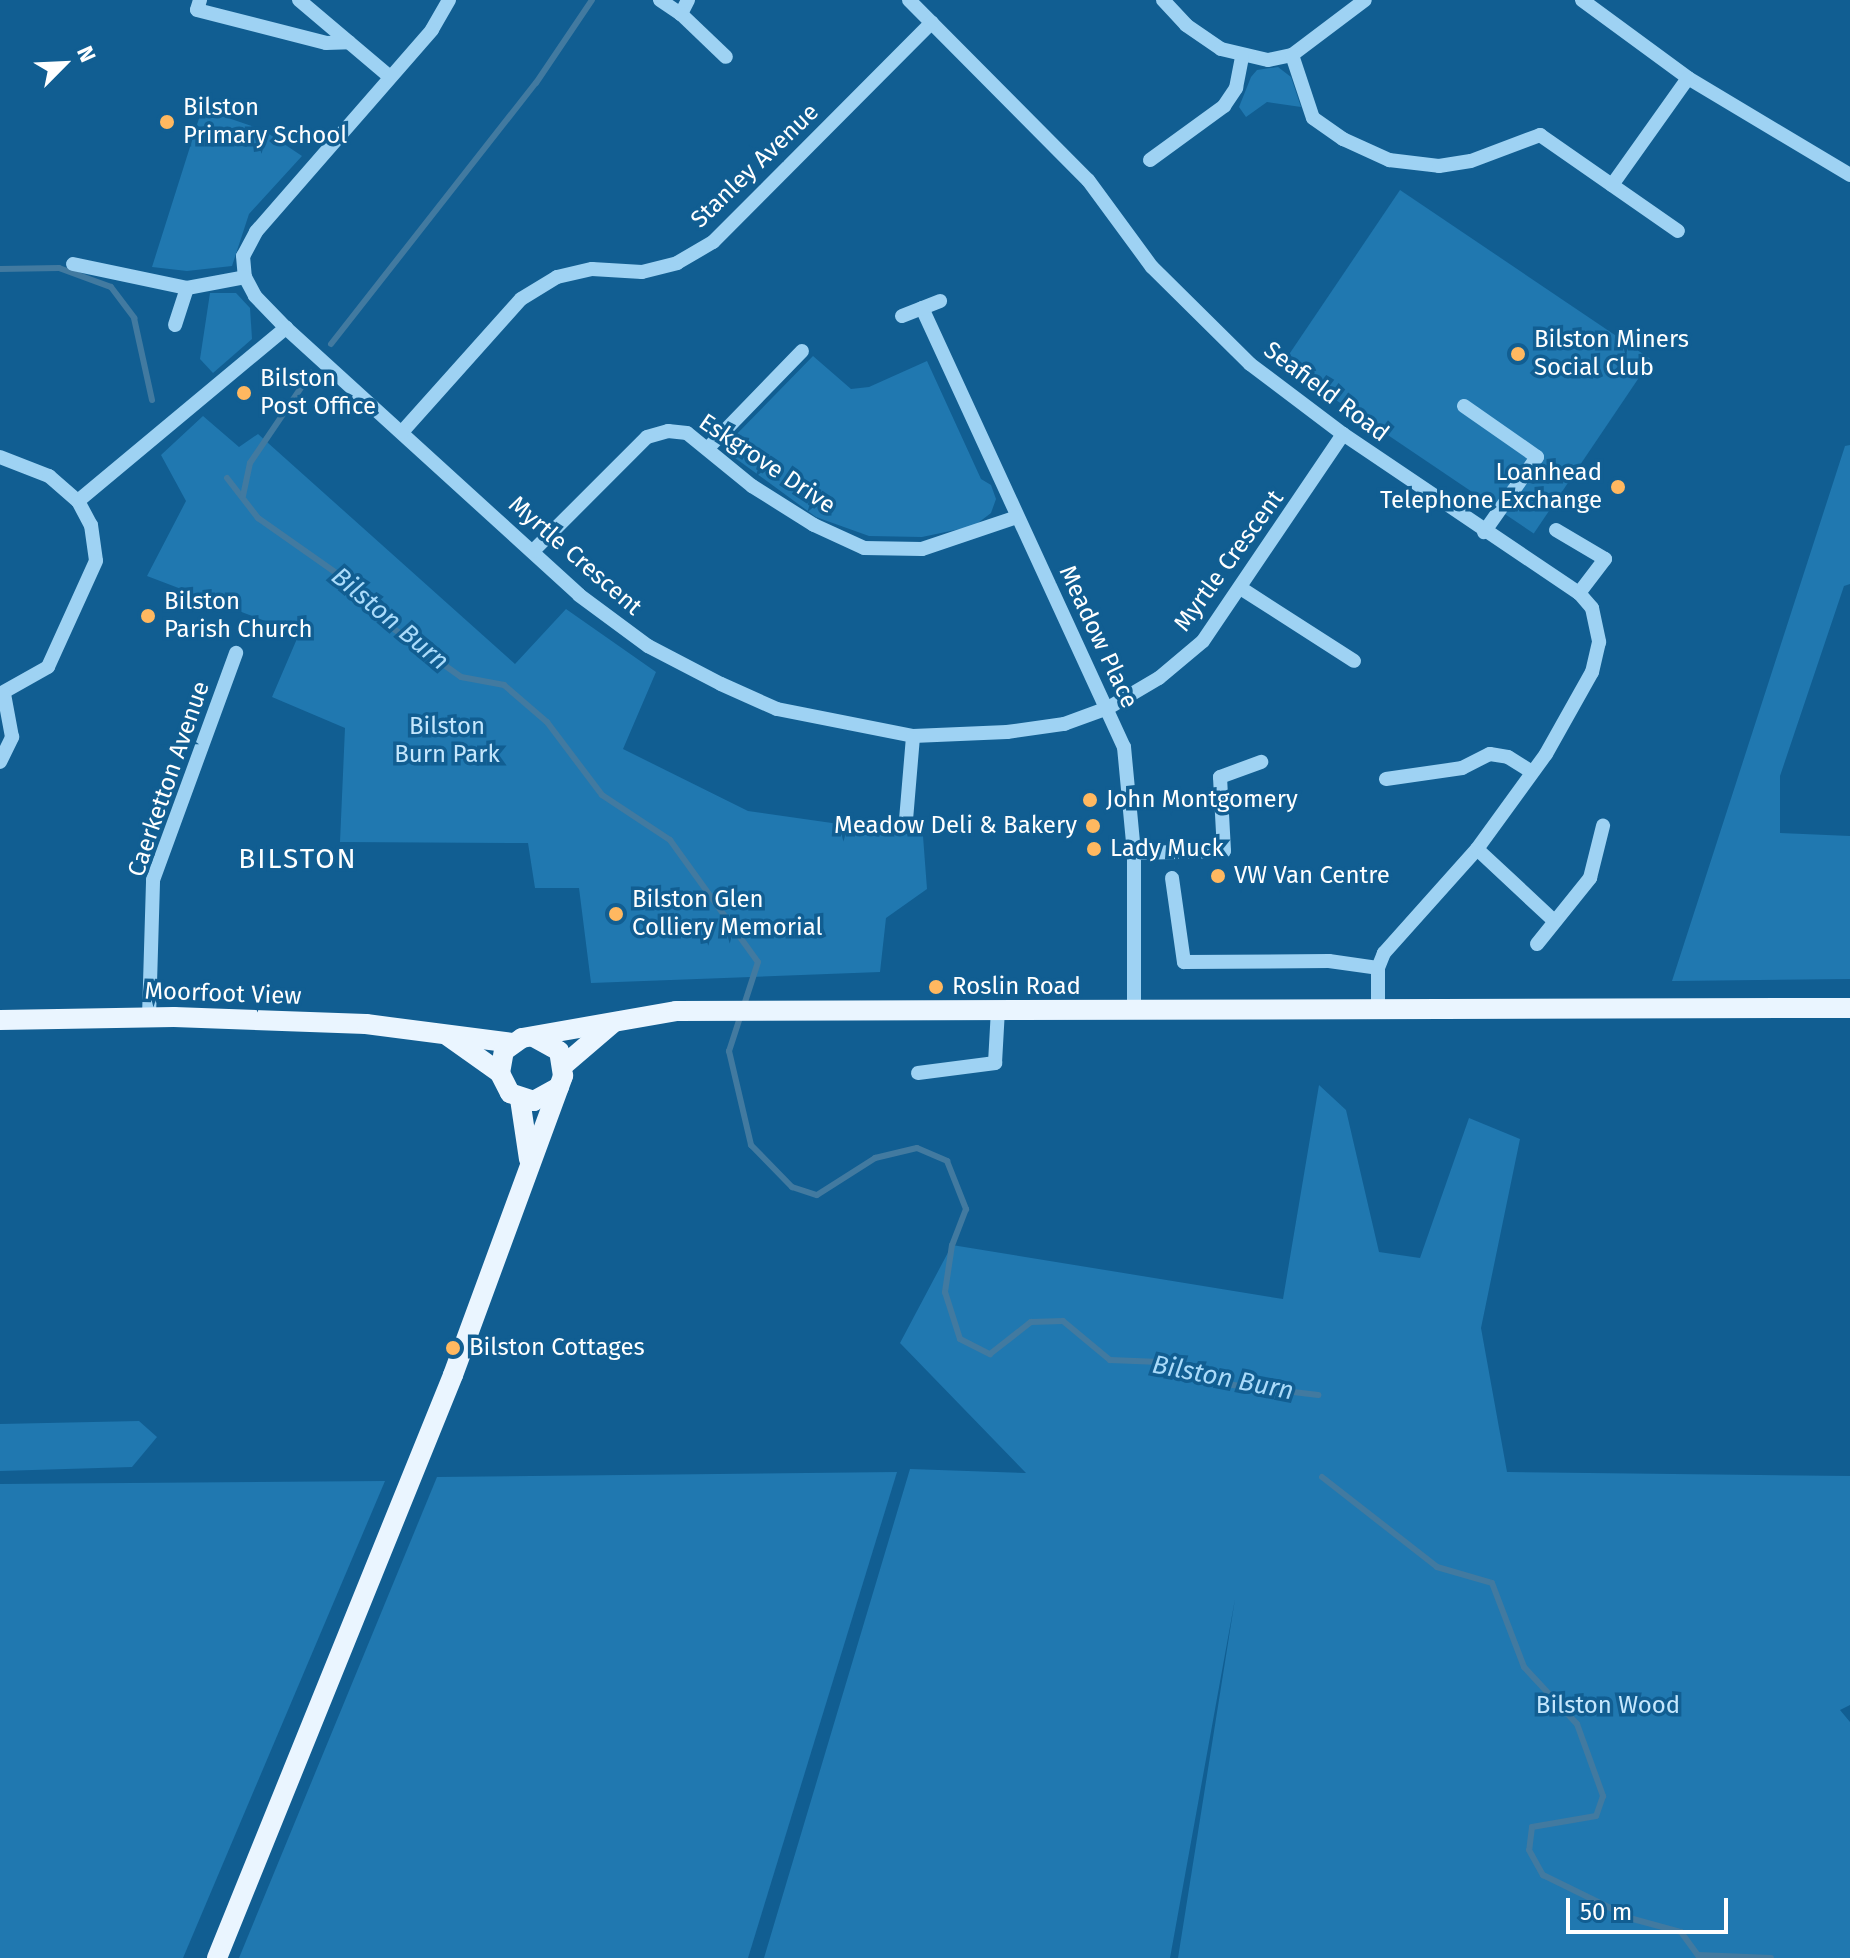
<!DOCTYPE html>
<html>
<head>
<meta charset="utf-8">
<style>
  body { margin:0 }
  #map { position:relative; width:1850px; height:1958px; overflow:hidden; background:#115e92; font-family:"Fira Sans",sans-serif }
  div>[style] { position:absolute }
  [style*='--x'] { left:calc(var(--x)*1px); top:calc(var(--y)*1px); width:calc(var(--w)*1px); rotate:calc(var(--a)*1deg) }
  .green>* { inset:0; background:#2078b0; transform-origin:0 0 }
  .stream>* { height:6px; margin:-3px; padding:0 3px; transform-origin:3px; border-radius:3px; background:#427aa0 }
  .minor>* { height:14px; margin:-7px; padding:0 7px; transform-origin:7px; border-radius:7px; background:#9ed2f3 }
  .major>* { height:20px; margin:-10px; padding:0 10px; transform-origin:10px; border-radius:10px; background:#eaf5ff }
  .dots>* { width:22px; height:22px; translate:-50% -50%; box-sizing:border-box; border:4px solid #115e92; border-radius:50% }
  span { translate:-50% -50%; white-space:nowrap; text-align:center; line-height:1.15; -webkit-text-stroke:7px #115e92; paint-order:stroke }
  .poi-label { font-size:24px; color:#fff }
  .left { translate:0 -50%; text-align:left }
  .right { translate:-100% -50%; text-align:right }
  .street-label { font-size:24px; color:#fff }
  .park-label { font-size:24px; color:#c5e7fd }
  .water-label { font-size:26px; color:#aadbfa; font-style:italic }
  .quarter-label { font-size:28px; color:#fff; letter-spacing:2px }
  .north { position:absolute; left:24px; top:24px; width:80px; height:80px; -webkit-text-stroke:6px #115e92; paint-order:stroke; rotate:66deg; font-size:22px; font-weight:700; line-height:32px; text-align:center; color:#fff }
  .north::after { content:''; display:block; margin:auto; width:28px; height:36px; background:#fff; clip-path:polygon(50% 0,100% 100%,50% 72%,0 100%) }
  .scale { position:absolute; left:1566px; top:1898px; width:162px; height:36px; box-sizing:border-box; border:4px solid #fff; border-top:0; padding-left:10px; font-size:24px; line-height:28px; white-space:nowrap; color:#fff; -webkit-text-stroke:6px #115e92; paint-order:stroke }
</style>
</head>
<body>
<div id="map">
  <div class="green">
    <div style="clip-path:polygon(1278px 67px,1291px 77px,1301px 107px,1267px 102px,1246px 117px,1239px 107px,1251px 77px,1257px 70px)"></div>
    <div style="clip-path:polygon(202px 109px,263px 130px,302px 156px,249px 214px,232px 266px,187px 271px,152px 267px)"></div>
    <div style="left:1400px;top:190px;width:303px;height:210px;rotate:34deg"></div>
    <div style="clip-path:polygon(210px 293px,236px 293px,250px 308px,252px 339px,213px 373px,200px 359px)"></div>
    <div style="clip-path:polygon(813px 356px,851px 389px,869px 387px,927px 361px,981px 479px,991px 485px,996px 499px,991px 513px,974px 526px,922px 537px,869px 536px,816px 517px,731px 455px,727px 444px)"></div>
    <div style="clip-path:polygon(203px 416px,239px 447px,258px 434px,515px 664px,566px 609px,656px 672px,623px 749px,748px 811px,923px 836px,927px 889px,886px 918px,880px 972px,591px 983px,579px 888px,535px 888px,528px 843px,340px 842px,345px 728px,272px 697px,299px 634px,147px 576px,186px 501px,161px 455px)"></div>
    <div style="clip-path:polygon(1850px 445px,1850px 584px,1844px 586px,1780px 776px,1780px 833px,1850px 836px,1850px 979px,1672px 981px,1845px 446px)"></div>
    <div style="clip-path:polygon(1319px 1085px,1346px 1110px,1379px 1252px,1420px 1258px,1469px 1118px,1520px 1139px,1481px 1328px,1507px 1472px,1850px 1476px,1850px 1705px,1840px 1710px,1850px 1722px,1850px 1958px,1178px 1958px,1235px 1599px,1170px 1958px,764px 1958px,910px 1469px,1026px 1473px,900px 1343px,952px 1245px,1283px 1299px)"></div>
    <div style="clip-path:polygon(139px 1421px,157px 1437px,132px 1467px,0 1471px,0 1424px)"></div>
    <div style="clip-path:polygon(897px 1472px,748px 1958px,239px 1958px,437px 1477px)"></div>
    <div style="clip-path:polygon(385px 1481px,183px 1958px,0 1958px,0 1484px)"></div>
  </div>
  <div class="stream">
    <div style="--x:0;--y:269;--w:59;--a:-1"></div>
    <div style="--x:59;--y:268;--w:55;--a:20.1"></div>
    <div style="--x:111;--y:287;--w:39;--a:53"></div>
    <div style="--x:134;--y:318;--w:84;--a:77.6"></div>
    <div style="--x:331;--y:344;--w:332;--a:-51.9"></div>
    <div style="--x:536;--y:83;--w:100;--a:-56"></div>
    <div style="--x:227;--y:478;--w:51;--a:52.2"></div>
    <div style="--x:258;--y:518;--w:120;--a:35.1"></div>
    <div style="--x:356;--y:587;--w:57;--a:47.9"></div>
    <div style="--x:394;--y:629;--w:82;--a:35.6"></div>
    <div style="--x:461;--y:677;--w:44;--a:10.5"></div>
    <div style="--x:504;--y:685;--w:57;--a:40.7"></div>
    <div style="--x:547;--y:722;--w:91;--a:53"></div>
    <div style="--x:602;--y:795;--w:82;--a:33.5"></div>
    <div style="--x:670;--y:840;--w:150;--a:54.2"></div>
    <div style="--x:758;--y:962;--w:94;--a:108"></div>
    <div style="--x:729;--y:1051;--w:97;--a:76.8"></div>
    <div style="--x:751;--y:1145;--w:59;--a:45.7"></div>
    <div style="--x:792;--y:1187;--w:26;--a:18"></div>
    <div style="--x:817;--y:1195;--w:69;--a:-32.5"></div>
    <div style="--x:875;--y:1158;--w:43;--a:-13.4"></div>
    <div style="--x:917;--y:1148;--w:33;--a:23"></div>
    <div style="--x:947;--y:1161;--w:52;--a:68.4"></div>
    <div style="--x:966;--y:1209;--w:39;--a:111"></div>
    <div style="--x:952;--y:1245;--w:48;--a:98.5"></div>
    <div style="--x:945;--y:1292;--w:49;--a:72.3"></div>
    <div style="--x:960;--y:1339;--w:34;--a:27"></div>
    <div style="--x:990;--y:1354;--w:52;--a:-38"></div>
    <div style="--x:1031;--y:1322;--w:32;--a:-2"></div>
    <div style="--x:1063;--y:1321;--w:61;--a:39.7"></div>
    <div style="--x:1110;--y:1360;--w:50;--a:2.3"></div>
    <div style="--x:1160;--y:1362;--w:77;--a:17.5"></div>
    <div style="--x:1233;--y:1385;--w:86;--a:6.7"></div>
    <div style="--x:243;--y:496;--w:34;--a:-78"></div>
    <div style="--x:250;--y:463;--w:109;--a:-55.9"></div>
    <div style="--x:1322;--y:1477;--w:146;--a:38"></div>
    <div style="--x:1437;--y:1567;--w:57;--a:16.2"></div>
    <div style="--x:1492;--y:1583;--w:90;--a:69.1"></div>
    <div style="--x:1524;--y:1667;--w:78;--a:47.1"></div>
    <div style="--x:1577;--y:1724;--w:77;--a:70.1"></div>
    <div style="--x:1603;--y:1796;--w:21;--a:109"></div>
    <div style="--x:1596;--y:1816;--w:65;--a:170.2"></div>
    <div style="--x:1532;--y:1827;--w:23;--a:97"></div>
    <div style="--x:1529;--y:1850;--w:29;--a:61"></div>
    <div style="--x:1543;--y:1875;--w:100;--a:26.1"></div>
    <div style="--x:1633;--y:1919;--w:50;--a:15.2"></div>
    <div style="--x:1681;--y:1932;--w:29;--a:54"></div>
    <div style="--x:1698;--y:1955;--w:73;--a:2.4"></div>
  </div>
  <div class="minor">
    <div style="--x:200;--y:0;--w:10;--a:107"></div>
    <div style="--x:197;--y:10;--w:133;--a:14.3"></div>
    <div style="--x:326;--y:43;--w:23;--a:-2"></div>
    <div style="--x:299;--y:0;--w:119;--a:40.2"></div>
    <div style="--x:449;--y:0;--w:34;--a:120"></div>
    <div style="--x:432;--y:30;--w:268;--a:131.1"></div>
    <div style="--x:256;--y:232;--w:27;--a:118"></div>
    <div style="--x:243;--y:256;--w:21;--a:85"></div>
    <div style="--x:245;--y:277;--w:21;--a:62"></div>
    <div style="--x:255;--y:296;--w:45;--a:45.9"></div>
    <div style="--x:286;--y:328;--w:396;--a:42.3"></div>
    <div style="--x:579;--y:595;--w:86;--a:36.5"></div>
    <div style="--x:648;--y:646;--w:82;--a:27.5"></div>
    <div style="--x:721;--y:684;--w:61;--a:24.1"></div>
    <div style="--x:777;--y:709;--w:139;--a:11.2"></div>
    <div style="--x:913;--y:736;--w:94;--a:-2.4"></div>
    <div style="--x:1007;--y:732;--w:58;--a:-8"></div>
    <div style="--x:1064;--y:724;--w:47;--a:-20"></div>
    <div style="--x:1108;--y:708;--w:59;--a:-30.5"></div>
    <div style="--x:1159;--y:678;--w:57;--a:-40.1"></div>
    <div style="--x:1203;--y:641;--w:250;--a:-55.9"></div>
    <div style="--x:660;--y:0;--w:25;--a:34"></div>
    <div style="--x:688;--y:0;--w:16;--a:117"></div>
    <div style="--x:681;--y:14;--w:62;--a:43.7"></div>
    <div style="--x:909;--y:0;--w:254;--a:45.2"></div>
    <div style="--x:1088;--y:180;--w:108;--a:53.7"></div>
    <div style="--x:1152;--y:267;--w:138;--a:44.7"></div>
    <div style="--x:1250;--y:364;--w:116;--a:37"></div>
    <div style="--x:1343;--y:434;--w:285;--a:34"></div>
    <div style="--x:1579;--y:593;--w:20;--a:49"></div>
    <div style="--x:1592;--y:608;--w:35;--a:78"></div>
    <div style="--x:1599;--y:642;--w:31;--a:103"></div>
    <div style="--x:1592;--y:672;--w:94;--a:119.3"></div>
    <div style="--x:1546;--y:754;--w:117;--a:126"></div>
    <div style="--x:1477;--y:849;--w:140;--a:131.8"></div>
    <div style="--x:1384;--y:953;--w:16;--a:112"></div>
    <div style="--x:1378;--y:968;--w:40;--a:90"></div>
    <div style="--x:1163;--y:0;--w:34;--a:47"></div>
    <div style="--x:1186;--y:25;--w:42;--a:34.4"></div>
    <div style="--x:1221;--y:49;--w:48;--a:13.2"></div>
    <div style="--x:1268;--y:60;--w:25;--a:-12"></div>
    <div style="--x:1292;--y:55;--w:91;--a:-37"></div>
    <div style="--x:1582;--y:0;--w:132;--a:36.3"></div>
    <div style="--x:1688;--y:78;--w:189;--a:30.9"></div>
    <div style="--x:1292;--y:55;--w:66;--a:71.6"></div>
    <div style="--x:1313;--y:118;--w:37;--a:35"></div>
    <div style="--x:1343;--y:139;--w:51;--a:24.5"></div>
    <div style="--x:1389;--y:160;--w:50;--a:6.8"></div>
    <div style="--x:1439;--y:166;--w:32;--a:-9"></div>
    <div style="--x:1471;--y:161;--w:74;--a:-20.6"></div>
    <div style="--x:1540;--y:135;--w:168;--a:34.8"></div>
    <div style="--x:1150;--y:160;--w:92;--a:-36.1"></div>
    <div style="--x:1224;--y:106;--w:22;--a:-56"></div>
    <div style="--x:1236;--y:88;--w:32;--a:-79"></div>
    <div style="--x:1612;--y:185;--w:131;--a:-54.6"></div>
    <div style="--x:73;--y:264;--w:116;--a:11.9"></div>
    <div style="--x:187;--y:288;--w:59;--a:-10.7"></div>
    <div style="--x:922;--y:308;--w:483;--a:65.3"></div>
    <div style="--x:1124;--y:747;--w:106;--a:84.6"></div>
    <div style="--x:1134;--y:853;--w:156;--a:90"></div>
    <div style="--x:902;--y:316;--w:41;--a:-21.5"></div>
    <div style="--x:175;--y:325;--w:39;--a:-72"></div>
    <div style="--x:1464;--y:406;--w:89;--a:34.9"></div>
    <div style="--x:1537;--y:457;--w:92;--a:125.2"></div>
    <div style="--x:402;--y:432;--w:178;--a:-48.2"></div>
    <div style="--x:521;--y:299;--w:42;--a:-31.4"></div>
    <div style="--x:557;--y:277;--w:36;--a:-13"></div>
    <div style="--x:592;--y:269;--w:50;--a:3.4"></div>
    <div style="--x:642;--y:272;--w:36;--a:-14"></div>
    <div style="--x:677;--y:263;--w:42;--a:-30.3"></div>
    <div style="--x:713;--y:242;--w:310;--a:-45.1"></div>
    <div style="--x:708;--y:448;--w:135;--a:-45.9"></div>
    <div style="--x:0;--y:457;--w:53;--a:21.2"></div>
    <div style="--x:49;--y:476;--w:38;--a:41"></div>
    <div style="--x:78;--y:501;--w:27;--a:62"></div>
    <div style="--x:91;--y:525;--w:36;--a:82"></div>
    <div style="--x:96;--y:561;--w:116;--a:114.4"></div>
    <div style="--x:48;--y:667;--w:55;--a:150.6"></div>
    <div style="--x:78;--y:501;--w:271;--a:-39.8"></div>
    <div style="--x:1556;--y:530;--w:57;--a:30.6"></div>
    <div style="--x:1605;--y:559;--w:43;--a:127.4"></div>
    <div style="--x:533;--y:551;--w:161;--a:-45"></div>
    <div style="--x:647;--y:437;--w:22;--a:-16"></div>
    <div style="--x:668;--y:431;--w:19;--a:6"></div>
    <div style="--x:687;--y:433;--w:84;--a:39.2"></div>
    <div style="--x:752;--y:486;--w:73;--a:32.2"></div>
    <div style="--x:814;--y:525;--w:55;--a:24.7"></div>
    <div style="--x:864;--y:548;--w:58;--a:1"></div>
    <div style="--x:922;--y:549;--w:100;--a:-18.6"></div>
    <div style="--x:1242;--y:589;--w:133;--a:32.7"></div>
    <div style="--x:0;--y:762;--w:28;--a:-64"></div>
    <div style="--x:12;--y:737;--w:44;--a:-100.5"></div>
    <div style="--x:1386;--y:779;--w:77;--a:-8.2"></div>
    <div style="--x:1462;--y:768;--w:31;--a:-27"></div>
    <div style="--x:1490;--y:754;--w:18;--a:9"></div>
    <div style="--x:1508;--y:757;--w:28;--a:32"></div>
    <div style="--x:906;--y:820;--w:84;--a:-85.2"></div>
    <div style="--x:1477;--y:849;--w:103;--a:43"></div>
    <div style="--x:1134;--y:853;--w:90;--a:-1.3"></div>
    <div style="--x:1224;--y:851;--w:74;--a:-93.1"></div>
    <div style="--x:1220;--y:777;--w:44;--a:-20.1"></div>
    <div style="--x:1172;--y:878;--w:85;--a:81.9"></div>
    <div style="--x:1184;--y:962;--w:145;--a:-0.4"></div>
    <div style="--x:1329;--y:961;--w:49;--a:8.1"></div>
    <div style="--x:1537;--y:944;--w:85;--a:-51.2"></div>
    <div style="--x:1590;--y:878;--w:54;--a:-76"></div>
    <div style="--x:149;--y:1017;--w:137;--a:-88.3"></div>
    <div style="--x:153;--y:880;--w:242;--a:-69.9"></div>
    <div style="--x:918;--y:1073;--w:78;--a:-7.4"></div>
    <div style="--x:995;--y:1063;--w:53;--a:-86.8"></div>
  </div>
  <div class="major">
    <div style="--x:0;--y:1020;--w:174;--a:-1"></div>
    <div style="--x:174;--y:1017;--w:192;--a:2.1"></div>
    <div style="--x:366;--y:1024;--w:147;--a:7.4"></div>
    <div style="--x:448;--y:1036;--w:64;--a:35.4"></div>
    <div style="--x:564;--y:1065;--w:65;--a:-40.6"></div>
    <div style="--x:559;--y:1087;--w:29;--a:151"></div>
    <div style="--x:534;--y:1101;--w:25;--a:-162"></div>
    <div style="--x:510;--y:1093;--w:22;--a:-117"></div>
    <div style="--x:500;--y:1073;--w:22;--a:-80"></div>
    <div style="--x:504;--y:1051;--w:22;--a:-36"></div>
    <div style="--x:522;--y:1038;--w:156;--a:-9.9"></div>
    <div style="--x:676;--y:1011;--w:1174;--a:-0.15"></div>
    <div style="--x:520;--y:1099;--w:61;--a:81.5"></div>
    <div style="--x:217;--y:1958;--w:629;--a:-67.96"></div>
    <div style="--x:453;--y:1375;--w:319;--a:-69.8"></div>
    <div style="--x:563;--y:1076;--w:25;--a:-99"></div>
    <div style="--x:559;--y:1051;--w:29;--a:-151"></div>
  </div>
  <div class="dots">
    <div style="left:167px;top:122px;background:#ffb860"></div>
    <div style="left:1518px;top:354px;background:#ffb860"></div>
    <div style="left:244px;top:393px;background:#ffb860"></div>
    <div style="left:1618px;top:487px;background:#ffb860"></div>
    <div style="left:148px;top:616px;background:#ffb860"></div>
    <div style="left:1090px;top:800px;background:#ffb860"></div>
    <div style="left:1093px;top:826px;background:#ffb860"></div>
    <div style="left:1094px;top:849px;background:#ffb860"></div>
    <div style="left:1218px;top:876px;background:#ffb860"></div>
    <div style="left:616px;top:914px;background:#ffb860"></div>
    <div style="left:936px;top:987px;background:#ffb860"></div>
    <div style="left:453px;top:1348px;background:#ffb860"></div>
  </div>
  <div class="poi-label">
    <span class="left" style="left:183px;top:122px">Bilston<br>Primary School</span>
    <span class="left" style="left:1534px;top:354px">Bilston Miners<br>Social Club</span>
    <span class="left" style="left:260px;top:393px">Bilston<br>Post Office</span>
    <span class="right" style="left:1602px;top:487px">Loanhead<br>Telephone Exchange</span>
    <span class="left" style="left:164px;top:616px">Bilston<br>Parish Church</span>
    <span class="left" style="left:1106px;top:800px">John Montgomery</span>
    <span class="right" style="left:1077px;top:826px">Meadow Deli &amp; Bakery</span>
    <span class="left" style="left:1110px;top:849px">Lady Muck</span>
    <span class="left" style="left:1234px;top:876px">VW Van Centre</span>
    <span class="left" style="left:632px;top:914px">Bilston Glen<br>Colliery Memorial</span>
    <span class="left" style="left:952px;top:987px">Roslin Road</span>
    <span class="left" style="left:469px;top:1348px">Bilston Cottages</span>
  </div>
  <div class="street-label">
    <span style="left:755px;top:166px;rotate:-44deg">Stanley Avenue</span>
    <span style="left:1326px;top:392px;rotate:37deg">Seafield Road</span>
    <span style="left:767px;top:464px;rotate:34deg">Eskgrove Drive</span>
    <span style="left:575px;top:556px;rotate:41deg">Myrtle Crescent</span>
    <span style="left:1229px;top:561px;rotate:-54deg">Myrtle Crescent</span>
    <span style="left:1098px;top:637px;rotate:65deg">Meadow Place</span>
    <span style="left:169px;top:779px;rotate:-71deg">Caerketton Avenue</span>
    <span style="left:223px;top:994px;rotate:2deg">Moorfoot View</span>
  </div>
  <div class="park-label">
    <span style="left:447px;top:741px">Bilston<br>Burn Park</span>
    <span style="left:1608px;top:1706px">Bilston Wood</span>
  </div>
  <div class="water-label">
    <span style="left:390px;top:619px;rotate:40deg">Bilston Burn</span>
    <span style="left:1223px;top:1378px;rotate:11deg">Bilston Burn</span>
  </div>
  <div class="quarter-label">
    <span style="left:298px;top:859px">BILSTON</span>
  </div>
  <div class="north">N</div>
  <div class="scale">50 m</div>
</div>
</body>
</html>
